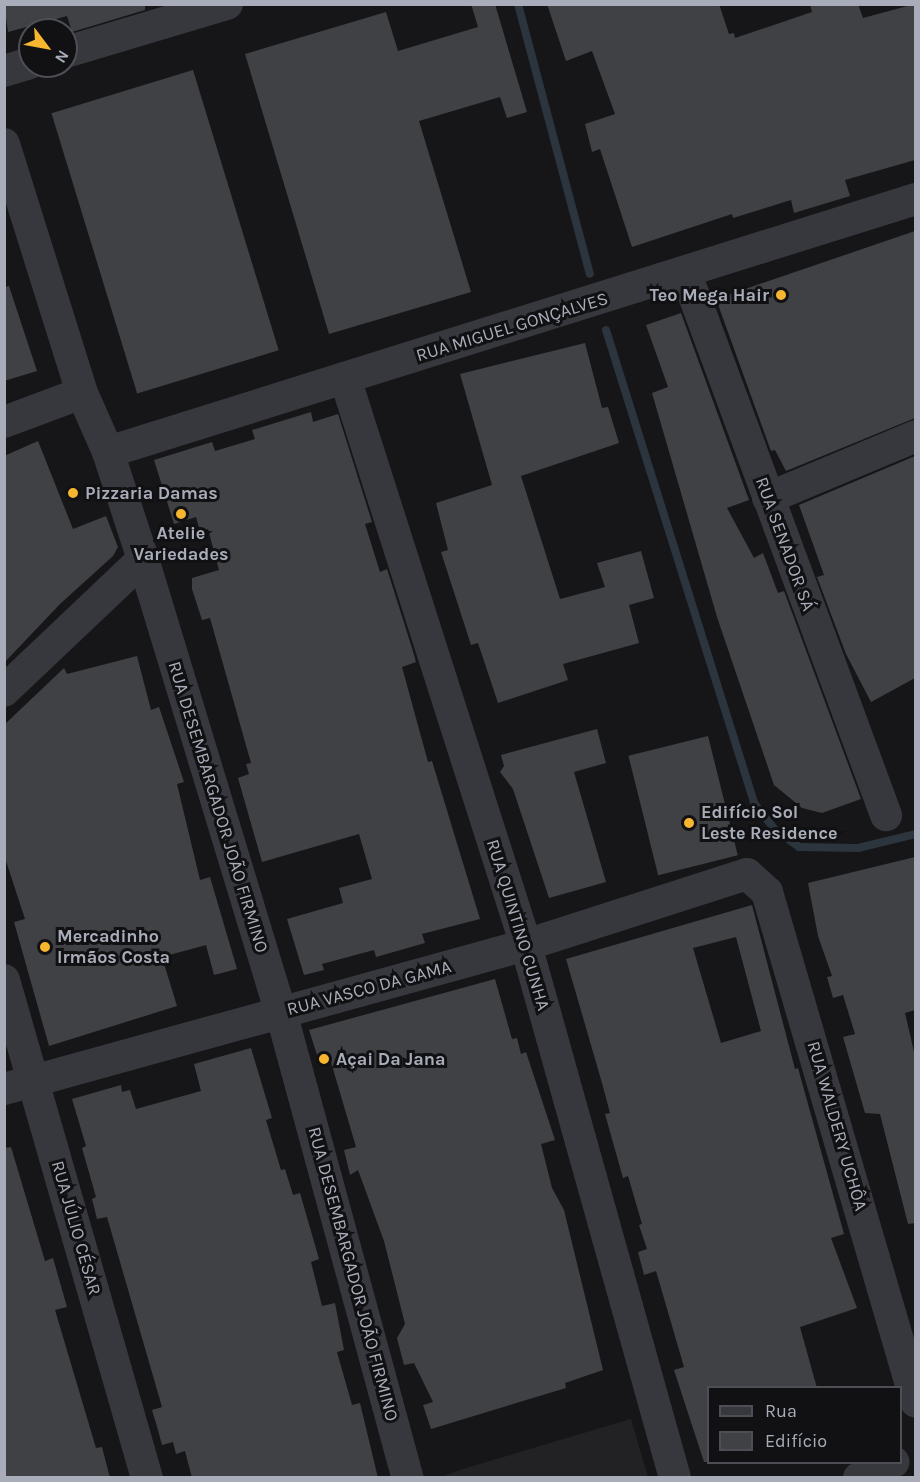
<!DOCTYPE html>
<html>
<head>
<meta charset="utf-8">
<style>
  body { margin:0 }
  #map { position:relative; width:920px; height:1482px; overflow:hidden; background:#161618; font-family:Karla,sans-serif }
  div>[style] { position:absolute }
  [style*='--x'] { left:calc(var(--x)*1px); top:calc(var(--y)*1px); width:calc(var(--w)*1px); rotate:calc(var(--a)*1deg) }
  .built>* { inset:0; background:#222225 }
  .stream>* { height:8px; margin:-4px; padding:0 4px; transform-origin:4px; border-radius:4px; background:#2c353d }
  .building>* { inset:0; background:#404145; transform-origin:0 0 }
  .minor>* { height:32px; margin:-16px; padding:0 16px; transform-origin:16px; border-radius:16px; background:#37383d }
  .dots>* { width:16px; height:16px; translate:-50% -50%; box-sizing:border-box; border:3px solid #111113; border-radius:50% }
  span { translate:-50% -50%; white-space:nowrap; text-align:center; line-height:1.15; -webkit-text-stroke:6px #111113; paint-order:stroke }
  .poi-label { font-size:18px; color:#a8adb9; font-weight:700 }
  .right { translate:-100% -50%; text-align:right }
  .left { translate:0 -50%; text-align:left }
  .street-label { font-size:18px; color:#a8adb9 }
  .frame { position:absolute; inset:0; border:6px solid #a8adb9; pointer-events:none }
  .legend { position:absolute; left:707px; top:1386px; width:195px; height:78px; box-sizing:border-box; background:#111113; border:2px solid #4d4f55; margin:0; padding:8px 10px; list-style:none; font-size:18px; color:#a8adb9 }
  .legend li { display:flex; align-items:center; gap:12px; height:30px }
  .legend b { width:30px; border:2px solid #4d4f55 }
  .north { position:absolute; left:18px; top:18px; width:60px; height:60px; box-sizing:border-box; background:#111113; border:2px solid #4d4f55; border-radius:50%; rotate:122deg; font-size:16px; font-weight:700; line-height:24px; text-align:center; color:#a8adb9 }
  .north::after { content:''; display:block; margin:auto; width:21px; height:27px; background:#f7b62f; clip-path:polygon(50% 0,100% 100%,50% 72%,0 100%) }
</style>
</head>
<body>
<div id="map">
  <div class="built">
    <div style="clip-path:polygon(631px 1419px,648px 1477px,441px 1477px,463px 1469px)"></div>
  </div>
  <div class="stream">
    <div style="--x:518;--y:4;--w:279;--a:75.1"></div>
    <div style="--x:606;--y:330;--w:496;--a:72.6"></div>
    <div style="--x:754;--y:803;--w:34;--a:52"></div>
    <div style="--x:775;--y:830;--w:29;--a:35"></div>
    <div style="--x:799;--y:847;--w:59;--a:1"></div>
    <div style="--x:858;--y:848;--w:60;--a:-13.6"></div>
  </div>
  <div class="building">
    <div style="clip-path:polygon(4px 4px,145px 4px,145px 10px,72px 32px,67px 16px,8px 32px)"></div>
    <div style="clip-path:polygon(471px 4px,495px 4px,527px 112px,507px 118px,500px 97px,419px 121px,471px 292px,329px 334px,245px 54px,386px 12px,398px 51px,478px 27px)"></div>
    <div style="clip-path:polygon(547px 4px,719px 4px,729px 34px,734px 33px,735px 38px,812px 12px,810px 4px,858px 4px,863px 18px,915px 4px,915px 160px,845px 180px,850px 196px,794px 213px,791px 200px,733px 218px,732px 214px,632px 247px,600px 149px,592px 152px,585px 124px,615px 114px,592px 51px,566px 61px)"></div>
    <div style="left:193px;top:70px;width:293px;height:148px;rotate:73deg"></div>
    <div style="clip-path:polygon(915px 231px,915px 418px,786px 471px,775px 450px,771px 451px,716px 299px)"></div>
    <div style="clip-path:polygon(9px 286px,37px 371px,4px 381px,4px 287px)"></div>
    <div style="clip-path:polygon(681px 313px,749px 500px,727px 508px,754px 558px,763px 553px,778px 593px,784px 591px,861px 799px,822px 813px,802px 808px,774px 785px,717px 617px,652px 393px,668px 387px,646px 325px)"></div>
    <div style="clip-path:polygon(585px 343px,602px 408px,608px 407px,619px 443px,521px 476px,560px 599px,605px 587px,597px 563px,641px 551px,654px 598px,629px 605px,639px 643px,563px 664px,568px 680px,498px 703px,478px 643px,471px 645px,441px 552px,448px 550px,436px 503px,492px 485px,460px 374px)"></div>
    <div style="clip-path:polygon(311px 412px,313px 422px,338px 414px,372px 522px,365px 524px,380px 572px,387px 569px,412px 648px,416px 662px,402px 667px,428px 762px,432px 761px,480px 919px,422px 934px,425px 943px,376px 957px,374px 950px,322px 964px,324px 970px,304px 975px,287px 919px,343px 903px,339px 888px,372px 879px,359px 834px,262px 862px,238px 778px,249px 774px,246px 764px,251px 763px,210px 618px,202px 620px,192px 589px,192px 578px,219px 570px,208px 529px,200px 531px,196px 517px,174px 524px,154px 460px,212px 442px,215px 451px,255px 439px,252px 430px)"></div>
    <div style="clip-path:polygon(38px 441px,73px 529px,106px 516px,118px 547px,113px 556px,60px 604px,4px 663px,4px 456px)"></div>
    <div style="clip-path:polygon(915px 456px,915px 678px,871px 702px,846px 654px,817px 577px,824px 575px,799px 505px)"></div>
    <div style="clip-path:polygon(137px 656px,151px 710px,159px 707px,184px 782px,177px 784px,200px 880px,210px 877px,237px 969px,214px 975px,206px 945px,162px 957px,177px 1006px,49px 1046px,14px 922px,25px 919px,4px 855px,4px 725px,64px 668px,67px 674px)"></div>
    <div style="clip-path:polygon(597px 729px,606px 763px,574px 772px,606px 882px,549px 898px,513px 789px,500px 772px,504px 766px,501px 755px)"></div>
    <div style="left:708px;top:736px;width:123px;height:82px;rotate:76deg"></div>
    <div style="clip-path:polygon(915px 857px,915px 1010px,905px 1013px,915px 1056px,915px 1223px,908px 1224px,880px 1114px,865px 1113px,843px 1037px,855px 1034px,843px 995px,833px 998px,827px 977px,832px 976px,818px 936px,808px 883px)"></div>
    <div style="clip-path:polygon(evenodd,752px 905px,795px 1069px,798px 1068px,844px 1234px,831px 1238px,857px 1308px,800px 1327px,817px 1388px,708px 1388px,708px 1462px,704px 1462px,674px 1370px,684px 1367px,656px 1271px,644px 1275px,638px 1252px,647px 1249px,639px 1225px,642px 1224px,628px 1176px,623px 1178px,605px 1114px,610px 1113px,602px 1083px,566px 959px,752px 905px,736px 937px,761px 1031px,721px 1043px,693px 948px,736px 937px)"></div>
    <div style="clip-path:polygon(495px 979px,512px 1039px,517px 1038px,521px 1054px,526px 1052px,555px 1140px,541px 1144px,552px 1188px,564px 1210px,603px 1370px,565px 1383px,566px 1388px,431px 1429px,423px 1405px,433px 1402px,414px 1363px,404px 1365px,397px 1338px,405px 1324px,384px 1241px,358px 1170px,350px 1175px,344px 1150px,356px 1147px,328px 1052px,317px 1055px,309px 1030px)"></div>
    <div style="clip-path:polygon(251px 1048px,272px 1118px,266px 1120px,281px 1170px,285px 1169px,293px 1195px,300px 1193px,319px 1259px,311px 1262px,322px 1306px,335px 1303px,344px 1350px,337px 1352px,352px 1405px,360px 1403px,378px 1478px,192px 1478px,185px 1451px,176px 1454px,173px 1442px,162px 1445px,158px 1430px,152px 1410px,162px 1407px,107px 1217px,97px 1219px,92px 1199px,96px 1197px,82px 1148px,86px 1146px,72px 1099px,121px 1085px,122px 1092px,130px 1090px,136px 1109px,201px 1091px,194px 1064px)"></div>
    <div style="clip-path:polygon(11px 1147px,45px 1261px,53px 1258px,67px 1307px,55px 1310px,96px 1448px,102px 1447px,110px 1478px,4px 1478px,4px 1148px)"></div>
  </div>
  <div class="minor">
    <div style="--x:66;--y:52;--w:168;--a:-16.6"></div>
    <div style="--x:4;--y:71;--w:27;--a:-17"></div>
    <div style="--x:4;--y:144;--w:261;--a:72.6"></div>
    <div style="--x:82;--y:393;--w:64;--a:66.2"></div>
    <div style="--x:108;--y:452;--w:113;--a:71.9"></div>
    <div style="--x:143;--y:559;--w:474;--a:73.1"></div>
    <div style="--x:281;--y:1012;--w:483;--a:74.8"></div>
    <div style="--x:686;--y:274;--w:577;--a:69.71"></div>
    <div style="--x:345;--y:378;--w:595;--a:72.3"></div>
    <div style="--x:526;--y:945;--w:553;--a:74.38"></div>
    <div style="--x:4;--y:422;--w:83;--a:-20.4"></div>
    <div style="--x:108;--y:452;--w:847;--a:-17.39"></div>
    <div style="--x:768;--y:498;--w:160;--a:-22.7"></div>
    <div style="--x:4;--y:691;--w:192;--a:-43.5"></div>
    <div style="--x:4;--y:980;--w:518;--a:73.98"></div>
    <div style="--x:4;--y:1089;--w:541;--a:-15.42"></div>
    <div style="--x:526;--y:945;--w:232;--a:-17.8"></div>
    <div style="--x:747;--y:874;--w:27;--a:42"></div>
    <div style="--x:767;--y:892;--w:531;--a:73.71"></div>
    <div style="--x:859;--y:1478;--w:38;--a:-25"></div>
  </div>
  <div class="dots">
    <div style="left:781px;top:295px;background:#f7b62f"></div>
    <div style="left:73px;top:493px;background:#f7b62f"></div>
    <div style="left:181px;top:514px;background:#f7b62f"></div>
    <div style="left:689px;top:823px;background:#f7b62f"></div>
    <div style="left:45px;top:947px;background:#f7b62f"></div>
    <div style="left:324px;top:1059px;background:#f7b62f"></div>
  </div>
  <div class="poi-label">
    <span class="right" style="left:769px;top:295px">Teo Mega Hair</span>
    <span class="left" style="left:85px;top:493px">Pizzaria Damas</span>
    <span style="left:181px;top:544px">Atelie<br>Variedades</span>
    <span class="left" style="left:701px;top:823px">Edifício Sol<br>Leste Residence</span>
    <span class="left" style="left:57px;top:947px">Mercadinho<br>Irmãos Costa</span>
    <span class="left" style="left:336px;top:1059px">Açai Da Jana</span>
  </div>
  <div class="street-label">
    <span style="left:512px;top:327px;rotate:-17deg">RUA MIGUEL GONÇALVES</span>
    <span style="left:785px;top:544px;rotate:70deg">RUA SENADOR SÁ</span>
    <span style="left:218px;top:807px;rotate:73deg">RUA DESEMBARGADOR JOÃO FIRMINO</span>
    <span style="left:518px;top:925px;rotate:73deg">RUA QUINTINO CUNHA</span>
    <span style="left:369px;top:988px;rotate:-15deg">RUA VASCO DA GAMA</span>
    <span style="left:837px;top:1126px;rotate:74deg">RUA WALDERY UCHÔA</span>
    <span style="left:76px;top:1228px;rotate:74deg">RUA JÚLIO CÉSAR</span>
    <span style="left:353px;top:1274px;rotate:75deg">RUA DESEMBARGADOR JOÃO FIRMINO</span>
  </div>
  <div class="frame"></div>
  <ul class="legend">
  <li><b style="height:8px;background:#37383d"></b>Rua</li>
  <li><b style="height:16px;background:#404145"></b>Edifício</li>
  </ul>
  <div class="north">N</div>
</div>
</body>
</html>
